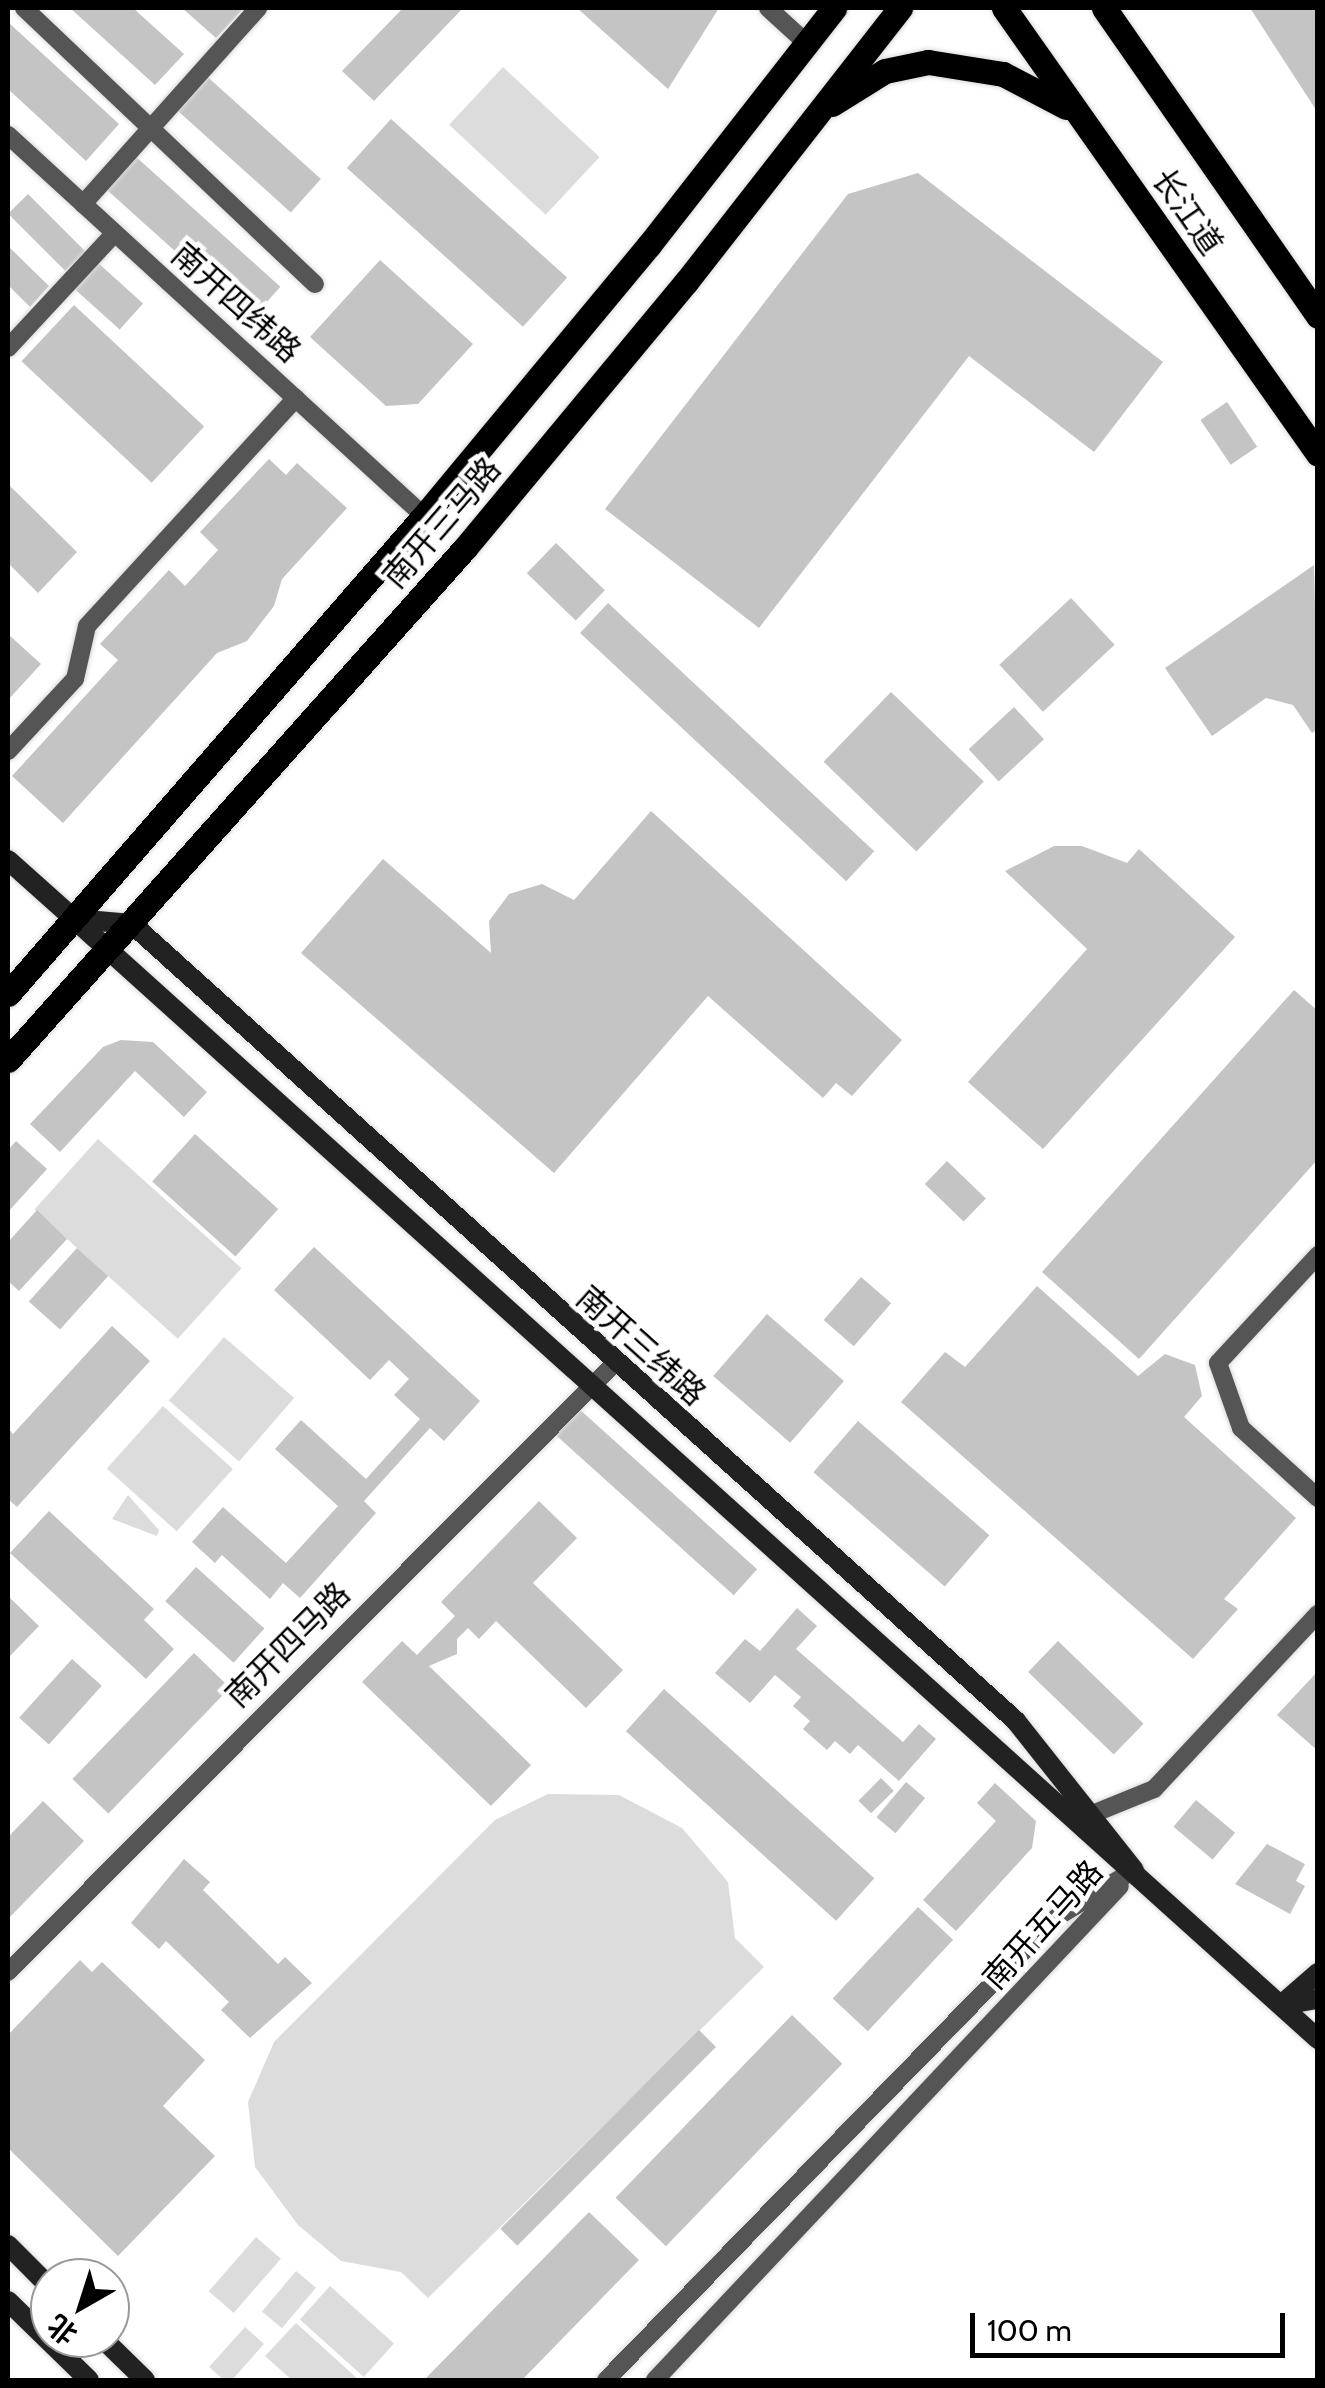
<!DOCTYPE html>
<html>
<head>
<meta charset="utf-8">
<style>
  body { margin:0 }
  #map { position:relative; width:1325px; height:2388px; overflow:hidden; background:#fff; font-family:Cabin,"Noto Sans SC",sans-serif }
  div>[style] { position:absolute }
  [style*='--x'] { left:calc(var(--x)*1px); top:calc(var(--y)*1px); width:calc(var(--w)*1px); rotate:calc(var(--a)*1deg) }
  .green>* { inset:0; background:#dcdcdc; transform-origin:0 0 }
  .building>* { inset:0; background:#c4c4c4; transform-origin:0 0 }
  .roads { filter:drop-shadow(0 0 2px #dbdbdb) drop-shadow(0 0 2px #dbdbdb) }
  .street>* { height:18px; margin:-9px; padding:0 9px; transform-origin:9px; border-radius:9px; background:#555 }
  .secondary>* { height:20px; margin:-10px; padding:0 10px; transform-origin:10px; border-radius:10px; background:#222 }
  .primary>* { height:25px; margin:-12.5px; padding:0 12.5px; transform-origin:12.5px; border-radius:12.5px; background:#000 }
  span { translate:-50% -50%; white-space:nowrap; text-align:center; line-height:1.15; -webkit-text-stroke:9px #fff; paint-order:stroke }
  .street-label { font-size:32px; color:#000 }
  .frame { position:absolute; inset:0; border:10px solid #000; pointer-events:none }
  .north { position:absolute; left:30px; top:2258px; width:100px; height:100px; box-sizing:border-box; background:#fff; border:2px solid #999; border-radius:50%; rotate:219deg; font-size:28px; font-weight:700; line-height:40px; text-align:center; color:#000 }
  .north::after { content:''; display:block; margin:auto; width:35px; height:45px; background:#000; clip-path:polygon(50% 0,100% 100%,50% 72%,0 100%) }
  .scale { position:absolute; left:970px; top:2313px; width:315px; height:45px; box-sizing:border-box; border:5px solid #000; border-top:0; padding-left:12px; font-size:30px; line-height:35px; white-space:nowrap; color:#000; -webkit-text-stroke:8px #fff; paint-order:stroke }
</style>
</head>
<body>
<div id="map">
  <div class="green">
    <div style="left:503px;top:67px;width:132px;height:79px;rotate:43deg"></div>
    <div style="left:98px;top:1139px;width:193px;height:95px;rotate:42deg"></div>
    <div style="left:224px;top:1337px;width:93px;height:84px;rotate:41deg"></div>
    <div style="left:163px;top:1406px;width:94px;height:84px;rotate:42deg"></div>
    <div style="clip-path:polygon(128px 1495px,159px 1530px,157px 1536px,112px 1519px)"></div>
    <div style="clip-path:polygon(548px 1794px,619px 1795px,682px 1828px,728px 1882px,735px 1938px,764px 1967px,428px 2298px,401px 2272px,341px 2261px,298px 2225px,255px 2167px,248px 2102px,274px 2042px,495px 1820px)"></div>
    <div style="left:256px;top:2237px;width:33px;height:72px;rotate:41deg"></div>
    <div style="left:296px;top:2271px;width:26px;height:53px;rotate:40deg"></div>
    <div style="left:330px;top:2286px;width:86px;height:45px;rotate:42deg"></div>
    <div style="clip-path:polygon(296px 2323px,359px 2380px,292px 2380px,265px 2356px)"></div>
    <div style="clip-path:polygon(245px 2327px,264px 2344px,232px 2380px,224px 2380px,209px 2367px)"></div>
  </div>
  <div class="building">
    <div style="clip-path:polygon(70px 8px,133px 8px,184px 54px,155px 85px)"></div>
    <div style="clip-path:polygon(182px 8px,244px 8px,216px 38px)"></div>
    <div style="clip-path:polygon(403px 8px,463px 8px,374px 101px,342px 71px)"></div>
    <div style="clip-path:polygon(577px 8px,719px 8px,668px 89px)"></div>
    <div style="clip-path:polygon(1250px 8px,1318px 8px,1318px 113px)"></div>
    <div style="clip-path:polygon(8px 22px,119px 124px,86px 161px,8px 89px)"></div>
    <div style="left:202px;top:72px;width:160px;height:45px;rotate:42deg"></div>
    <div style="left:391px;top:119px;width:237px;height:66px;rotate:42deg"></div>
    <div style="left:134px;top:155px;width:197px;height:44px;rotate:42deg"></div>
    <div style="clip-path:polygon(918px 173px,1163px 362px,1094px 452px,969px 356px,759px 628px,605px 509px,848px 194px)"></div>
    <div style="left:28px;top:194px;width:81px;height:28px;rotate:45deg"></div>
    <div style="clip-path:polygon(8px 246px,49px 286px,30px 307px,8px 285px)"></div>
    <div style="clip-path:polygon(380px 260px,473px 344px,418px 404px,386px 406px,310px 337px)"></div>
    <div style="left:97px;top:262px;width:62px;height:35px;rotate:42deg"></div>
    <div style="left:74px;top:305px;width:178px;height:77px;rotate:43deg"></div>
    <div style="left:1227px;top:402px;width:54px;height:32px;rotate:56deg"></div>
    <div style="clip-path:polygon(269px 459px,286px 475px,297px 463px,347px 508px,282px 579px,274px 606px,247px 641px,217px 653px,63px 823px,12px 776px,118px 660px,100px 644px,169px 570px,185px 586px,218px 550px,200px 532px)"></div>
    <div style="clip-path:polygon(8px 484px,77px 552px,38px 593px,8px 563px)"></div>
    <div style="left:556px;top:543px;width:68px;height:42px;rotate:44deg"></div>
    <div style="clip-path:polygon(1314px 565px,1318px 729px,1312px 733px,1293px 705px,1266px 698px,1212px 736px,1165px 668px)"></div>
    <div style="left:1071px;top:598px;width:64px;height:98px;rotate:47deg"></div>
    <div style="left:608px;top:603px;width:364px;height:41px;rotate:43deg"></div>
    <div style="clip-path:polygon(8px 634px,41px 664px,8px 700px)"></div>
    <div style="left:891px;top:692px;width:129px;height:97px;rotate:44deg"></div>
    <div style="left:1014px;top:707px;width:44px;height:62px;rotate:47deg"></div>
    <div style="clip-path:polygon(651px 811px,902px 1040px,852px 1096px,836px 1083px,823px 1098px,708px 996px,554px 1173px,301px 953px,383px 859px,491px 953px,489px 921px,509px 894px,542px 884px,574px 900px)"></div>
    <div style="clip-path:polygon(1054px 846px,1082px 846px,1127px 863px,1139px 849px,1235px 937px,1043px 1149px,968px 1082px,1087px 949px,1005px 871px)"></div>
    <div style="clip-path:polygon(1294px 990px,1318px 1011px,1318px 1159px,1139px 1359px,1042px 1272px)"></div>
    <div style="clip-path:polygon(121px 1040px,153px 1042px,207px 1092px,184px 1117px,135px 1071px,60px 1152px,30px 1124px,103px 1047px)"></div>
    <div style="left:195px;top:1134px;width:112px;height:64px;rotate:42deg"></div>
    <div style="clip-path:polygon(16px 1141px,47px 1169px,8px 1212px,8px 1150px)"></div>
    <div style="left:947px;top:1161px;width:54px;height:32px;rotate:44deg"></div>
    <div style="clip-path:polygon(37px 1210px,67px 1239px,19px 1291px,8px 1281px,8px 1242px)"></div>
    <div style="clip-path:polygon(314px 1247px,480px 1401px,444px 1441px,430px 1428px,364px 1501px,376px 1513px,300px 1598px,283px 1583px,270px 1599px,222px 1555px,215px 1563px,192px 1542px,223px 1507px,286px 1563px,338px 1506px,275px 1449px,301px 1420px,366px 1479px,420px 1419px,394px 1395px,409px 1379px,389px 1360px,370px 1380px,274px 1290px)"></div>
    <div style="left:77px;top:1248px;width:42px;height:72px;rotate:42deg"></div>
    <div style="left:861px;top:1277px;width:40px;height:57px;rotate:41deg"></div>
    <div style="clip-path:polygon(1037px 1286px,1138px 1376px,1165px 1354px,1195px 1365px,1202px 1396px,1184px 1417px,1296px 1518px,1224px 1599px,1238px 1609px,1193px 1659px,901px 1402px,945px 1352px,965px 1367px)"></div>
    <div style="left:767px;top:1314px;width:102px;height:82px;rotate:41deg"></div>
    <div style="clip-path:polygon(112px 1326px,150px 1361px,17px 1507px,8px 1499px,8px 1428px,13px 1434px)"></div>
    <div style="left:578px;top:1408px;width:241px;height:35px;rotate:42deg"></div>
    <div style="left:858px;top:1421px;width:174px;height:68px;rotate:41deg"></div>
    <div style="clip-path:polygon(539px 1501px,577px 1538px,533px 1583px,623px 1670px,586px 1708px,496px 1621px,479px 1639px,468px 1628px,457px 1639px,457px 1654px,429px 1666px,531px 1765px,491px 1806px,362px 1682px,402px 1641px,417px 1655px,455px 1616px,441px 1602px)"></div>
    <div style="clip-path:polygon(49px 1511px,154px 1609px,144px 1620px,174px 1649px,146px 1679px,10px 1553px)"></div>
    <div style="left:196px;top:1567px;width:92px;height:46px;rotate:42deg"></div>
    <div style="clip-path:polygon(9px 1597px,39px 1626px,8px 1658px,8px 1599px)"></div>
    <div style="clip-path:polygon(797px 1608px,817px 1626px,796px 1649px,903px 1742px,919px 1724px,936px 1739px,899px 1781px,858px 1745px,850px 1754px,835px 1741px,827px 1750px,803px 1729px,810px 1721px,793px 1706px,801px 1697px,775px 1675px,750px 1703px,715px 1673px,745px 1639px,760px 1651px)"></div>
    <div style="left:1058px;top:1641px;width:119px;height:43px;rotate:44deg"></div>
    <div style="left:194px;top:1653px;width:50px;height:175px;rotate:44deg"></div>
    <div style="left:72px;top:1659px;width:40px;height:79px;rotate:42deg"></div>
    <div style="clip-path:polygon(1318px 1671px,1318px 1751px,1277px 1715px)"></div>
    <div style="left:664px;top:1689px;width:283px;height:57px;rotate:42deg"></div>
    <div style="left:881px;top:1778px;width:18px;height:32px;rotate:45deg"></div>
    <div style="left:906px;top:1782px;width:25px;height:46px;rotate:40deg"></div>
    <div style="clip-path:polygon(995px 1783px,1036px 1821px,1032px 1848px,956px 1931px,923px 1900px,996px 1821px,977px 1803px)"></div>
    <div style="left:1196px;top:1800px;width:51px;height:35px;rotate:40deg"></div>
    <div style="clip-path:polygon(43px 1801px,84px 1841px,8px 1919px,8px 1837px)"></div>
    <div style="clip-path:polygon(1267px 1844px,1305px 1864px,1296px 1881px,1305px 1886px,1290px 1914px,1235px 1884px)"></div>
    <div style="clip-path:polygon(184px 1859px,210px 1882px,203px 1890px,278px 1964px,285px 1957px,312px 1983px,250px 2038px,221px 2010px,229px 2002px,166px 1941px,159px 1949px,131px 1923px)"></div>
    <div style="left:918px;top:1907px;width:48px;height:125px;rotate:43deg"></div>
    <div style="clip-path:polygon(80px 1960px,92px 1972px,102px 1962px,205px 2060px,163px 2106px,215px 2156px,118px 2256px,8px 2148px,8px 2035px)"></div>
    <div style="left:792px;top:2015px;width:70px;height:254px;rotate:44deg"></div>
    <div style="left:699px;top:2030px;width:24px;height:281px;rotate:45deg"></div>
    <div style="clip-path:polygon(589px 2212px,639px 2260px,522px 2380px,424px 2380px)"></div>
  </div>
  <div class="roads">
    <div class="street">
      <div style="--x:24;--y:8;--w:401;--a:43.5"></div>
      <div style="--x:768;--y:8;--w:46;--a:42.4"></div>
      <div style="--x:8;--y:135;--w:564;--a:42.49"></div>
      <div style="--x:83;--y:204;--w:263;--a:-48.2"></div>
      <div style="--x:8;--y:348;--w:157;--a:-47.1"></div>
      <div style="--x:8;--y:751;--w:98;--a:-47.1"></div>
      <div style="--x:75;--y:679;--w:54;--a:-77.2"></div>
      <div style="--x:87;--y:626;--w:309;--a:-47.5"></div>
      <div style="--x:1318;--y:1255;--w:147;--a:132.8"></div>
      <div style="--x:1218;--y:1363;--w:69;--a:70.5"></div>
      <div style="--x:1241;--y:1428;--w:104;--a:42.3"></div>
      <div style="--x:1090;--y:1815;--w:69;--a:-22.1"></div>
      <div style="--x:1154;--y:1789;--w:240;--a:-46.9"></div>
      <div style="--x:8;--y:1972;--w:860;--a:-45.09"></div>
      <div style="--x:606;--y:2380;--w:646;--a:-45.75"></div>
      <div style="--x:1057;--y:1917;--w:90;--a:-31.4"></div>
      <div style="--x:655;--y:2380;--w:678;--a:-46.73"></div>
    </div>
    <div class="secondary">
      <div style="--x:8;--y:860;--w:89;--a:41.8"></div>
      <div style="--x:1134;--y:1870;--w:190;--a:-128.4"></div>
      <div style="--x:1016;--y:1721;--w:1190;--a:-137.96"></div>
      <div style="--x:132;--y:924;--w:58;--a:-175.1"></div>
      <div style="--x:74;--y:919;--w:1674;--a:42"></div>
      <div style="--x:1281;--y:2005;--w:49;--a:-40.9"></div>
      <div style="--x:1283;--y:2005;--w:36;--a:-10"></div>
      <div style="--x:8;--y:2245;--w:59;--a:45"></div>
      <div style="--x:8;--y:2301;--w:113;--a:44.3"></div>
      <div style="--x:102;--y:2338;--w:60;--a:44.3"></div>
    </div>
    <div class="primary">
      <div style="--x:1004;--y:8;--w:545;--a:54.85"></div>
      <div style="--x:1104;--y:8;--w:375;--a:55.2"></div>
      <div style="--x:832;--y:104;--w:62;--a:-31.9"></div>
      <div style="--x:885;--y:71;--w:44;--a:-11.8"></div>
      <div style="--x:928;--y:62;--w:76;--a:9.1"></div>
      <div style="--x:1003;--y:74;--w:71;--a:27.6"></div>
      <div style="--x:8;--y:994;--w:634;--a:-48.97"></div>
      <div style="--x:424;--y:516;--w:352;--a:-50.3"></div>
      <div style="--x:649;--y:245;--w:301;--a:-52"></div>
      <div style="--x:8;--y:1060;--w:686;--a:-48.25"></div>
      <div style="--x:465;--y:548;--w:346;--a:-50.3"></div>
      <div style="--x:686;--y:282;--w:348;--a:-52"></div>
    </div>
  </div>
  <div class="street-label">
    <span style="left:1187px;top:212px;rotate:55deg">长江道</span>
    <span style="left:236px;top:303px;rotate:42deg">南开四纬路</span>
    <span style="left:442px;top:523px;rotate:-49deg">南开三马路</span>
    <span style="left:641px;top:1346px;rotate:42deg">南开三纬路</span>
    <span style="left:288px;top:1645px;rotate:-45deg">南开四马路</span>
    <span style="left:1043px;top:1925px;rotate:-48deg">南开五马路</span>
  </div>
  <div class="frame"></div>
  <div class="north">北</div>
  <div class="scale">100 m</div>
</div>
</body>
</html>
